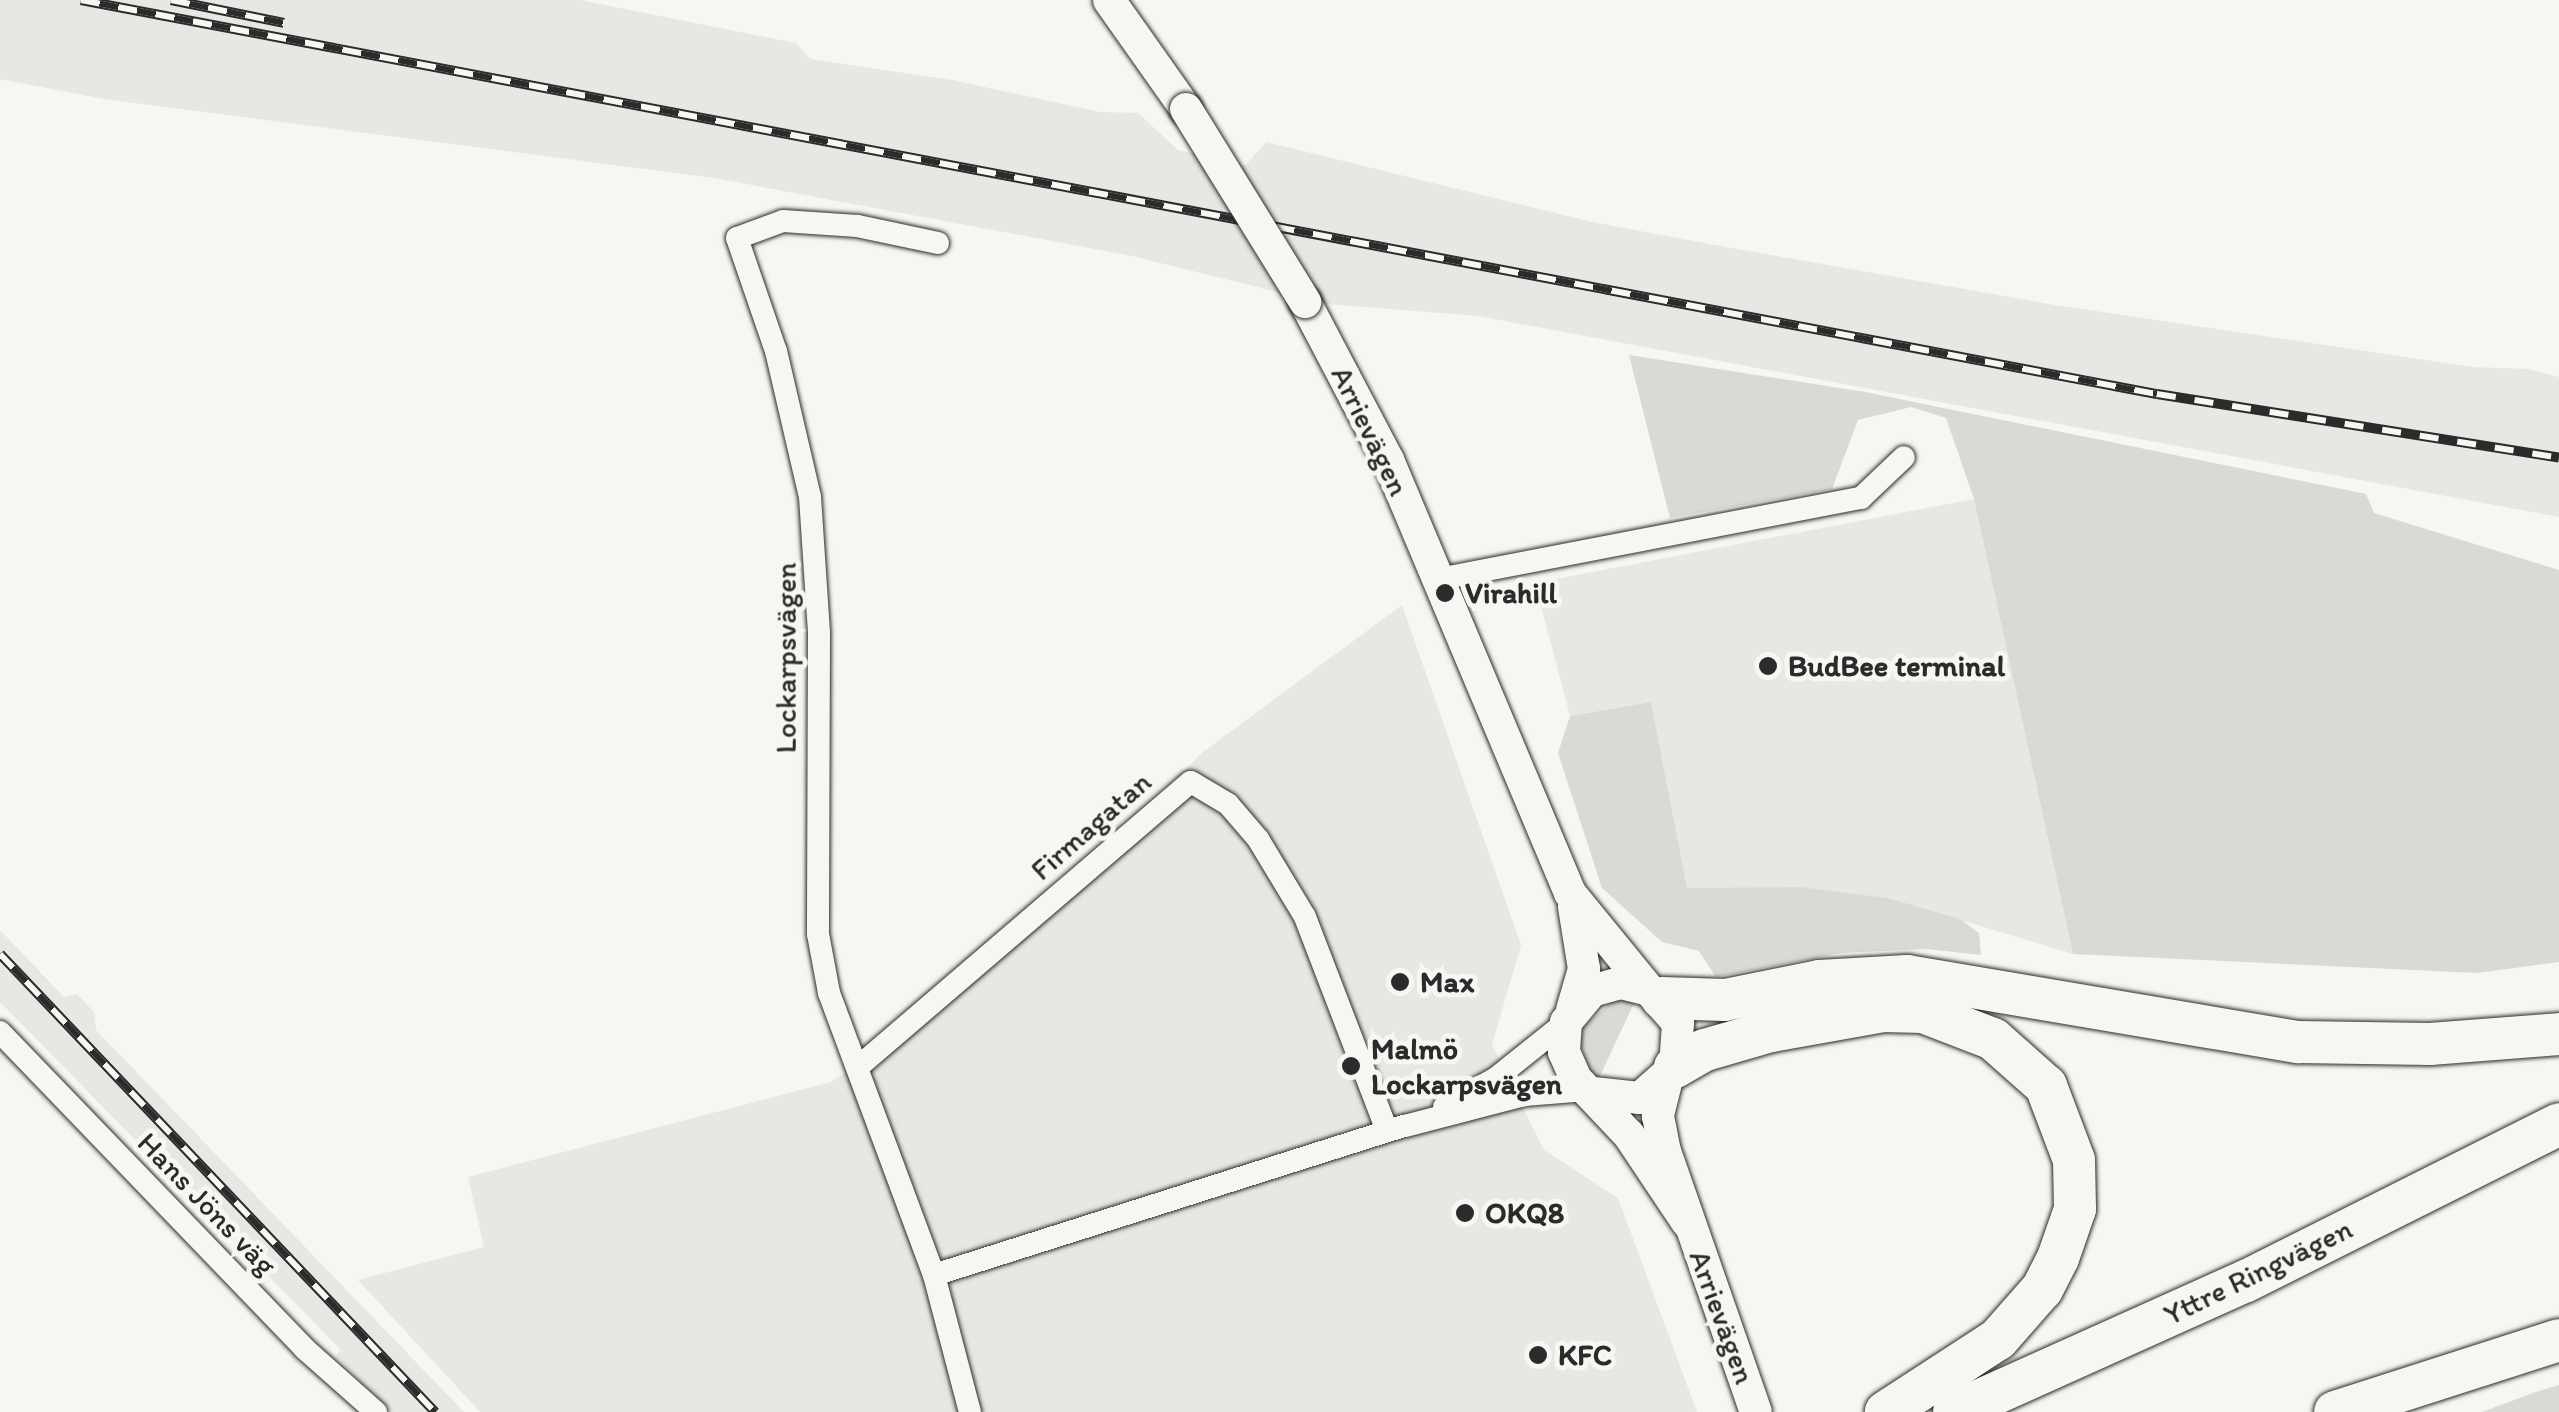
<!DOCTYPE html>
<html>
<head>
<meta charset="utf-8">
<style>
  body { margin:0 }
  #map { position:relative; width:2559px; height:1412px; overflow:hidden; background:#f6f6f2; font-family:Itim,sans-serif }
  div>[style] { position:absolute }
  [style*='--x'] { left:calc(var(--x)*1px); top:calc(var(--y)*1px); width:calc(var(--w)*1px); rotate:calc(var(--a)*1deg) }
  .built>* { inset:0; background:#e7e7e3 }
  .green>* { inset:0; background:#d9d9d5 }
  .roads { filter:drop-shadow(0 0 2px #2b2b2b) drop-shadow(0 0 2px #2b2b2b) }
  .street>* { height:22px; margin:-11px; padding:0 11px; transform-origin:11px; border-radius:11px; background:#f6f6f2 }
  .secondary>* { height:32px; margin:-16px; padding:0 16px; transform-origin:16px; border-radius:16px; background:#f6f6f2 }
  .highway>* { height:42px; margin:-21px; padding:0 21px; transform-origin:21px; border-radius:21px; background:#f6f6f2 }
  .rail>* { height:10px; margin-top:-5px; transform-origin:0; background:repeating-linear-gradient(90deg,#f6f6f2 0 19px,#2b2b2b 0 38px); box-sizing:border-box; border-block:2px solid #2b2b2b }
  .bridges { filter:drop-shadow(0 0 2px #2b2b2b) drop-shadow(0 0 2px #2b2b2b) }
  .secondary-bridge>* { height:32px; margin:-16px; padding:0 16px; transform-origin:16px; border-radius:16px; background:#f6f6f2 }
  .dots>* { width:28px; height:28px; translate:-50% -50%; box-sizing:border-box; border:5px solid #f6f6f2; border-radius:50% }
  span { translate:-50% -50%; white-space:nowrap; text-align:center; line-height:1.15; -webkit-text-stroke:10px #f6f6f2; paint-order:stroke }
  .street-label { font-size:30px; color:#2b2b2b }
  .poi-label { font-size:30px; color:#2b2b2b; font-weight:700 }
  .left { translate:0 -50%; text-align:left }
</style>
</head>
<body>
<div id="map">
  <div class="built">
    <div style="clip-path:polygon(0 0,580px 0,796px 43px,810px 59px,952px 80px,1100px 112px,1138px 113px,1178px 150px,1245px 166px,1266px 142px,1592px 222px,1726px 247px,2055px 305px,2473px 367px,2527px 369px,2559px 377px,2559px 517px,1478px 316px,1327px 304px,1132px 256px,714px 178px,104px 99px,0 79px)"></div>
    <div style="clip-path:polygon(1974px 499px,2073px 954px,1888px 898px,1801px 887px,1687px 889px,1651px 702px,1570px 716px,1535px 583px)"></div>
    <div style="clip-path:polygon(1402px 605px,1521px 945px,1492px 1045px,1544px 1150px,1618px 1198px,1697px 1412px,480px 1412px,358px 1280px,484px 1247px,468px 1177px,831px 1082px,889px 1044px,1020px 934px,1203px 752px)"></div>
    <div style="clip-path:polygon(0 930px,64px 997px,77px 994px,94px 1012px,96px 1030px,464px 1412px,390px 1412px,336px 1356px,341px 1350px,0 1002px)"></div>
  </div>
  <div class="green">
    <div style="clip-path:polygon(1629px 355px,1865px 392px,2366px 494px,2374px 513px,2559px 570px,2559px 962px,2477px 973px,2073px 954px,1974px 499px,1946px 418px,1911px 407px,1858px 420px,1832px 489px,1670px 518px)"></div>
    <div style="clip-path:polygon(1651px 702px,1687px 888px,1801px 887px,1888px 898px,1960px 919px,1979px 933px,1981px 955px,1926px 949px,1841px 953px,1716px 977px,1699px 951px,1662px 942px,1602px 888px,1558px 753px,1570px 716px)"></div>
    <div style="clip-path:polygon(1614px 1000px,1635px 1001px,1599px 1078px,1588px 1068px,1580px 1041px,1583px 1027px)"></div>
    <div style="clip-path:polygon(2559px 1385px,2559px 1412px,2482px 1412px,2536px 1392px)"></div>
  </div>
  <div class="roads">
    <div class="street">
      <div style="--x:938;--y:243;--w:83;--a:-168.1"></div>
      <div style="--x:857;--y:226;--w:74;--a:-176.1"></div>
      <div style="--x:783;--y:221;--w:49;--a:159.7"></div>
      <div style="--x:737;--y:238;--w:120;--a:71"></div>
      <div style="--x:776;--y:351;--w:150;--a:76.9"></div>
      <div style="--x:810;--y:497;--w:137;--a:86.2"></div>
      <div style="--x:819;--y:634;--w:300;--a:90.2"></div>
      <div style="--x:818;--y:934;--w:60;--a:79.4"></div>
      <div style="--x:829;--y:993;--w:301;--a:69.6"></div>
      <div style="--x:934;--y:1275;--w:142;--a:75.3"></div>
      <div style="--x:1439;--y:579;--w:430;--a:-10.9"></div>
      <div style="--x:1861;--y:498;--w:59;--a:-43.6"></div>
      <div style="--x:0;--y:1032;--w:440;--a:46.1"></div>
      <div style="--x:305;--y:1349;--w:95;--a:41.6"></div>
      <div style="--x:858;--y:1067;--w:438;--a:-40.6"></div>
      <div style="--x:1191;--y:782;--w:43;--a:30.7"></div>
      <div style="--x:1228;--y:804;--w:46;--a:49.4"></div>
      <div style="--x:1258;--y:839;--w:91;--a:58.9"></div>
      <div style="--x:1305;--y:917;--w:229;--a:69"></div>
      <div style="--x:1444;--y:1107;--w:60;--a:-29.1"></div>
      <div style="--x:1496;--y:1078;--w:90;--a:-38.7"></div>
      <div style="--x:934;--y:1275;--w:494;--a:-17.6"></div>
      <div style="--x:1405;--y:1126;--w:123;--a:-14.6"></div>
      <div style="--x:1524;--y:1095;--w:63;--a:-4.5"></div>
    </div>
    <div class="secondary">
      <div style="--x:1109;--y:0;--w:133;--a:54.8"></div>
      <div style="--x:1305;--y:302;--w:178;--a:62.3"></div>
      <div style="--x:1388;--y:460;--w:470;--a:67.2"></div>
      <div style="--x:1570;--y:893;--w:125;--a:50.8"></div>
      <div style="--x:1572;--y:1010;--w:43;--a:-73.7"></div>
      <div style="--x:1584;--y:969;--w:63;--a:-99.2"></div>
      <div style="--x:1667;--y:1079;--w:38;--a:104"></div>
      <div style="--x:1658;--y:1116;--w:36;--a:79"></div>
      <div style="--x:1665;--y:1151;--w:276;--a:70.8"></div>
      <div style="--x:1593;--y:1093;--w:47;--a:6.1"></div>
      <div style="--x:1640;--y:1098;--w:47;--a:-41.5"></div>
      <div style="--x:1675;--y:1067;--w:44;--a:-86.1"></div>
      <div style="--x:1678;--y:1023;--w:44;--a:-131.3"></div>
      <div style="--x:1649;--y:990;--w:30;--a:-166"></div>
      <div style="--x:1620;--y:983;--w:29;--a:164"></div>
      <div style="--x:1592;--y:991;--w:40;--a:130"></div>
      <div style="--x:1566;--y:1022;--w:30;--a:94"></div>
      <div style="--x:1564;--y:1052;--w:30;--a:66"></div>
      <div style="--x:1576;--y:1079;--w:77;--a:46.6"></div>
      <div style="--x:1629;--y:1135;--w:105;--a:56.3"></div>
    </div>
    <div class="highway">
      <div style="--x:1662;--y:998;--w:63;--a:1.8"></div>
      <div style="--x:1725;--y:1000;--w:96;--a:-11.4"></div>
      <div style="--x:1819;--y:981;--w:88;--a:-3.3"></div>
      <div style="--x:1907;--y:976;--w:397;--a:9.6"></div>
      <div style="--x:2298;--y:1042;--w:132;--a:0.9"></div>
      <div style="--x:2430;--y:1044;--w:129;--a:-4.4"></div>
      <div style="--x:1675;--y:1067;--w:34;--a:-30"></div>
      <div style="--x:1705;--y:1050;--w:69;--a:-16.1"></div>
      <div style="--x:1771;--y:1031;--w:114;--a:-10.1"></div>
      <div style="--x:1883;--y:1011;--w:40;--a:1.4"></div>
      <div style="--x:1923;--y:1012;--w:75;--a:21.1"></div>
      <div style="--x:1993;--y:1039;--w:71;--a:41.6"></div>
      <div style="--x:2046;--y:1086;--w:79;--a:69.3"></div>
      <div style="--x:2074;--y:1160;--w:49;--a:88.8"></div>
      <div style="--x:2075;--y:1209;--w:52;--a:109.1"></div>
      <div style="--x:2058;--y:1258;--w:35;--a:117"></div>
      <div style="--x:2042;--y:1289;--w:67;--a:131.3"></div>
      <div style="--x:1998;--y:1339;--w:134;--a:146.9"></div>
      <div style="--x:1954;--y:1412;--w:320;--a:-24.2"></div>
      <div style="--x:2246;--y:1281;--w:350;--a:-26.6"></div>
      <div style="--x:2335;--y:1412;--w:235;--a:-17.8"></div>
    </div>
  </div>
  <div class="rail">
    <div style="--x:81;--y:0;--w:2113;--a:10.75"></div>
    <div style="--x:2157;--y:394;--w:407;--a:9"></div>
    <div style="--x:171;--y:0;--w:115;--a:11.5"></div>
    <div style="--x:0;--y:954;--w:632;--a:46.48"></div>
  </div>
  <div class="bridges">
    <div class="secondary-bridge">
      <div style="--x:1186;--y:109;--w:227;--a:58.3"></div>
    </div>
  </div>
  <div class="dots">
    <div style="left:1445px;top:593px;background:#2b2b2b"></div>
    <div style="left:1768px;top:666px;background:#2b2b2b"></div>
    <div style="left:1400px;top:982px;background:#2b2b2b"></div>
    <div style="left:1351px;top:1066px;background:#2b2b2b"></div>
    <div style="left:1465px;top:1213px;background:#2b2b2b"></div>
    <div style="left:1538px;top:1355px;background:#2b2b2b"></div>
  </div>
  <div class="street-label">
    <span style="left:1370px;top:431px;rotate:64deg">Arrievägen</span>
    <span style="left:786px;top:658px;rotate:-90deg">Lockarpsvägen</span>
    <span style="left:1091px;top:826px;rotate:-41deg">Firmagatan</span>
    <span style="left:207px;top:1204px;rotate:46deg">Hans Jöns väg</span>
    <span style="left:2258px;top:1272px;rotate:-26deg">Yttre Ringvägen</span>
    <span style="left:1722px;top:1317px;rotate:70deg">Arrievägen</span>
  </div>
  <div class="poi-label">
    <span class="left" style="left:1465px;top:593px">Virahill</span>
    <span class="left" style="left:1788px;top:666px">BudBee terminal</span>
    <span class="left" style="left:1420px;top:982px">Max</span>
    <span class="left" style="left:1371px;top:1066px">Malmö<br>Lockarpsvägen</span>
    <span class="left" style="left:1485px;top:1213px">OKQ8</span>
    <span class="left" style="left:1558px;top:1355px">KFC</span>
  </div>
</div>
</body>
</html>
